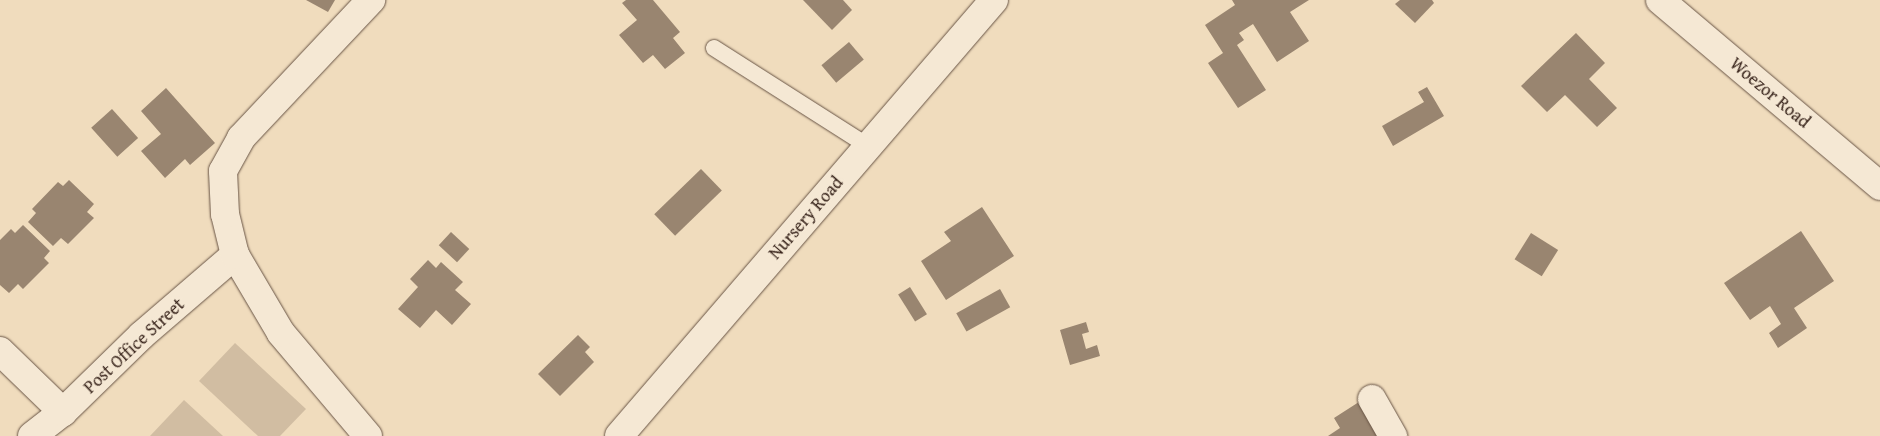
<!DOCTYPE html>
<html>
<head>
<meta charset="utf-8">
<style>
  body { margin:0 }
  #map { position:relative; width:1880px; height:436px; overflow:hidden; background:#f0dcbd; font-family:"Gentium Book Plus",serif }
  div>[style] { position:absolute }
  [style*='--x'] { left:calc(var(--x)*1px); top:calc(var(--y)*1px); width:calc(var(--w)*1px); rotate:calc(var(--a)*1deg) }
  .green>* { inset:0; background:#d1bda2 }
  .building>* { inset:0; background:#998570; transform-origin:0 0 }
  .roads { filter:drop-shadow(0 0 1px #685445) drop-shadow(0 0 1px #685445) }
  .lane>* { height:16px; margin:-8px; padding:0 8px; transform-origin:8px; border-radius:8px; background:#f5e8d4 }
  .street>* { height:28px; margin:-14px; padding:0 14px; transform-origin:14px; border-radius:14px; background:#f5e8d4 }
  span { translate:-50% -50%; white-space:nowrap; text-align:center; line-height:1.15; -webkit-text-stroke:5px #f5e8d4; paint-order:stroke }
  .street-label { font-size:18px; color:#3a261d }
</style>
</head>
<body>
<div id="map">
  <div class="green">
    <div style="clip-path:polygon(235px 343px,306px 409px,280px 436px,258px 436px,199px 381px)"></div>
    <div style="clip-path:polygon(184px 400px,223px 436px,150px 436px)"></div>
  </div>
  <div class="building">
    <div style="clip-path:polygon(306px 0,335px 0,328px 12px)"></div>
    <div style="clip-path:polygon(626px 0,653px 0,680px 32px,673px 38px,685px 53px,665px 69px,653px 55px,643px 63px,619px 35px,637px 20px,622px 3px)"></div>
    <div style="clip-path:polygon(803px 0,843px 0,852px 10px,832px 30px)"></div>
    <div style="clip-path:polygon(1232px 0,1309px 0,1290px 12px,1309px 41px,1277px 62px,1253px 24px,1239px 33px,1244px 40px,1237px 45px,1266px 90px,1238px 108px,1208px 63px,1223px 53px,1205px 25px,1235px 5px)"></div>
    <div style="clip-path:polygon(1400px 0,1432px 0,1434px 3px,1415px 23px,1395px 4px)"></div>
    <div style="clip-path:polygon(1576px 33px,1605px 63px,1589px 79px,1617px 108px,1597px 127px,1565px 95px,1547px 112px,1521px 86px)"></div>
    <div style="left:849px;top:42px;width:23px;height:36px;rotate:50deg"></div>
    <div style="clip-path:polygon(1427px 87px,1444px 116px,1393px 146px,1382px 126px,1424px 102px,1418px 92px)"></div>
    <div style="clip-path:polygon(166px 88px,215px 143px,190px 165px,185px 159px,165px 178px,141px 151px,161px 134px,141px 111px)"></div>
    <div style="left:112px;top:109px;width:39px;height:28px;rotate:48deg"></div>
    <div style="left:701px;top:169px;width:30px;height:65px;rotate:46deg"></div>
    <div style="clip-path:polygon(69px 180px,94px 204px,87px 212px,94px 218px,68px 244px,61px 238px,53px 246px,28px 222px,36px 213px,32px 209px,58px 182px,63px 186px)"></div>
    <div style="clip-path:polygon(982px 207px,1014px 256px,946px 300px,921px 261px,951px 241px,944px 232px)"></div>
    <div style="clip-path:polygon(23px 225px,50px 251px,44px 258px,49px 263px,23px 289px,18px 284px,9px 293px,0 285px,0 240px,11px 229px,15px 233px)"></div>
    <div style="clip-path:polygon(1801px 231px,1834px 281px,1794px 308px,1807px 328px,1778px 348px,1769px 333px,1781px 324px,1770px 306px,1750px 320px,1724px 283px)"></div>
    <div style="left:451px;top:232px;width:25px;height:18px;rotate:43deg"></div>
    <div style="left:1531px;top:233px;width:32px;height:31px;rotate:32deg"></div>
    <div style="clip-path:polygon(428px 260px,436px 268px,441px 262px,463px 282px,455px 290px,471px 304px,452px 325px,436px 310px,420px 328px,398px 309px,418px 287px,410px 279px)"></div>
    <div style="left:910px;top:287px;width:32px;height:14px;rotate:58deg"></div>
    <div style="left:1000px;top:289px;width:21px;height:50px;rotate:61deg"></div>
    <div style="clip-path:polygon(1086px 322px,1089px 332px,1082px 334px,1086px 349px,1097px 345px,1100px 356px,1070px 365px,1060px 330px)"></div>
    <div style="clip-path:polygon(578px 335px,590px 347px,585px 352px,594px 362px,560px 396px,538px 374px)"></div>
    <div style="clip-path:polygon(1362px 400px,1386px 436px,1328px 436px,1340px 428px,1334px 418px)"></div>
  </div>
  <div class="roads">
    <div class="lane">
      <div style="--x:714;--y:48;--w:183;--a:32.5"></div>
    </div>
    <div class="street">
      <div style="--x:1660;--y:0;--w:288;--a:40.2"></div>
      <div style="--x:0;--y:351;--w:88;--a:44.1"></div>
      <div style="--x:1372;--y:399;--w:43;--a:60.4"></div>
      <div style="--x:32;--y:436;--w:39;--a:-38"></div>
      <div style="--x:63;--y:412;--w:110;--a:-44.3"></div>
      <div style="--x:142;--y:335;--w:123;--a:-40.7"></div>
      <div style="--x:368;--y:436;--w:135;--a:-130.2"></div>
      <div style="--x:281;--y:333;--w:91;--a:-120.5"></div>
      <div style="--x:235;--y:255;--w:42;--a:-103.7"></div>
      <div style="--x:225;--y:214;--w:43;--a:-92.7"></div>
      <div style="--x:223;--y:171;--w:38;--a:-61"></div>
      <div style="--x:241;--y:138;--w:190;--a:-46.7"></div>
      <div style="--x:619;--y:436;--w:575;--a:-49.3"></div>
    </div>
  </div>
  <div class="street-label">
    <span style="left:1770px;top:93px;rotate:40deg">Woezor Road</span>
    <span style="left:806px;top:218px;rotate:-49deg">Nursery Road</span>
    <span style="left:134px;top:346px;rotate:-43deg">Post Office Street</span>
  </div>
</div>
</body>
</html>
